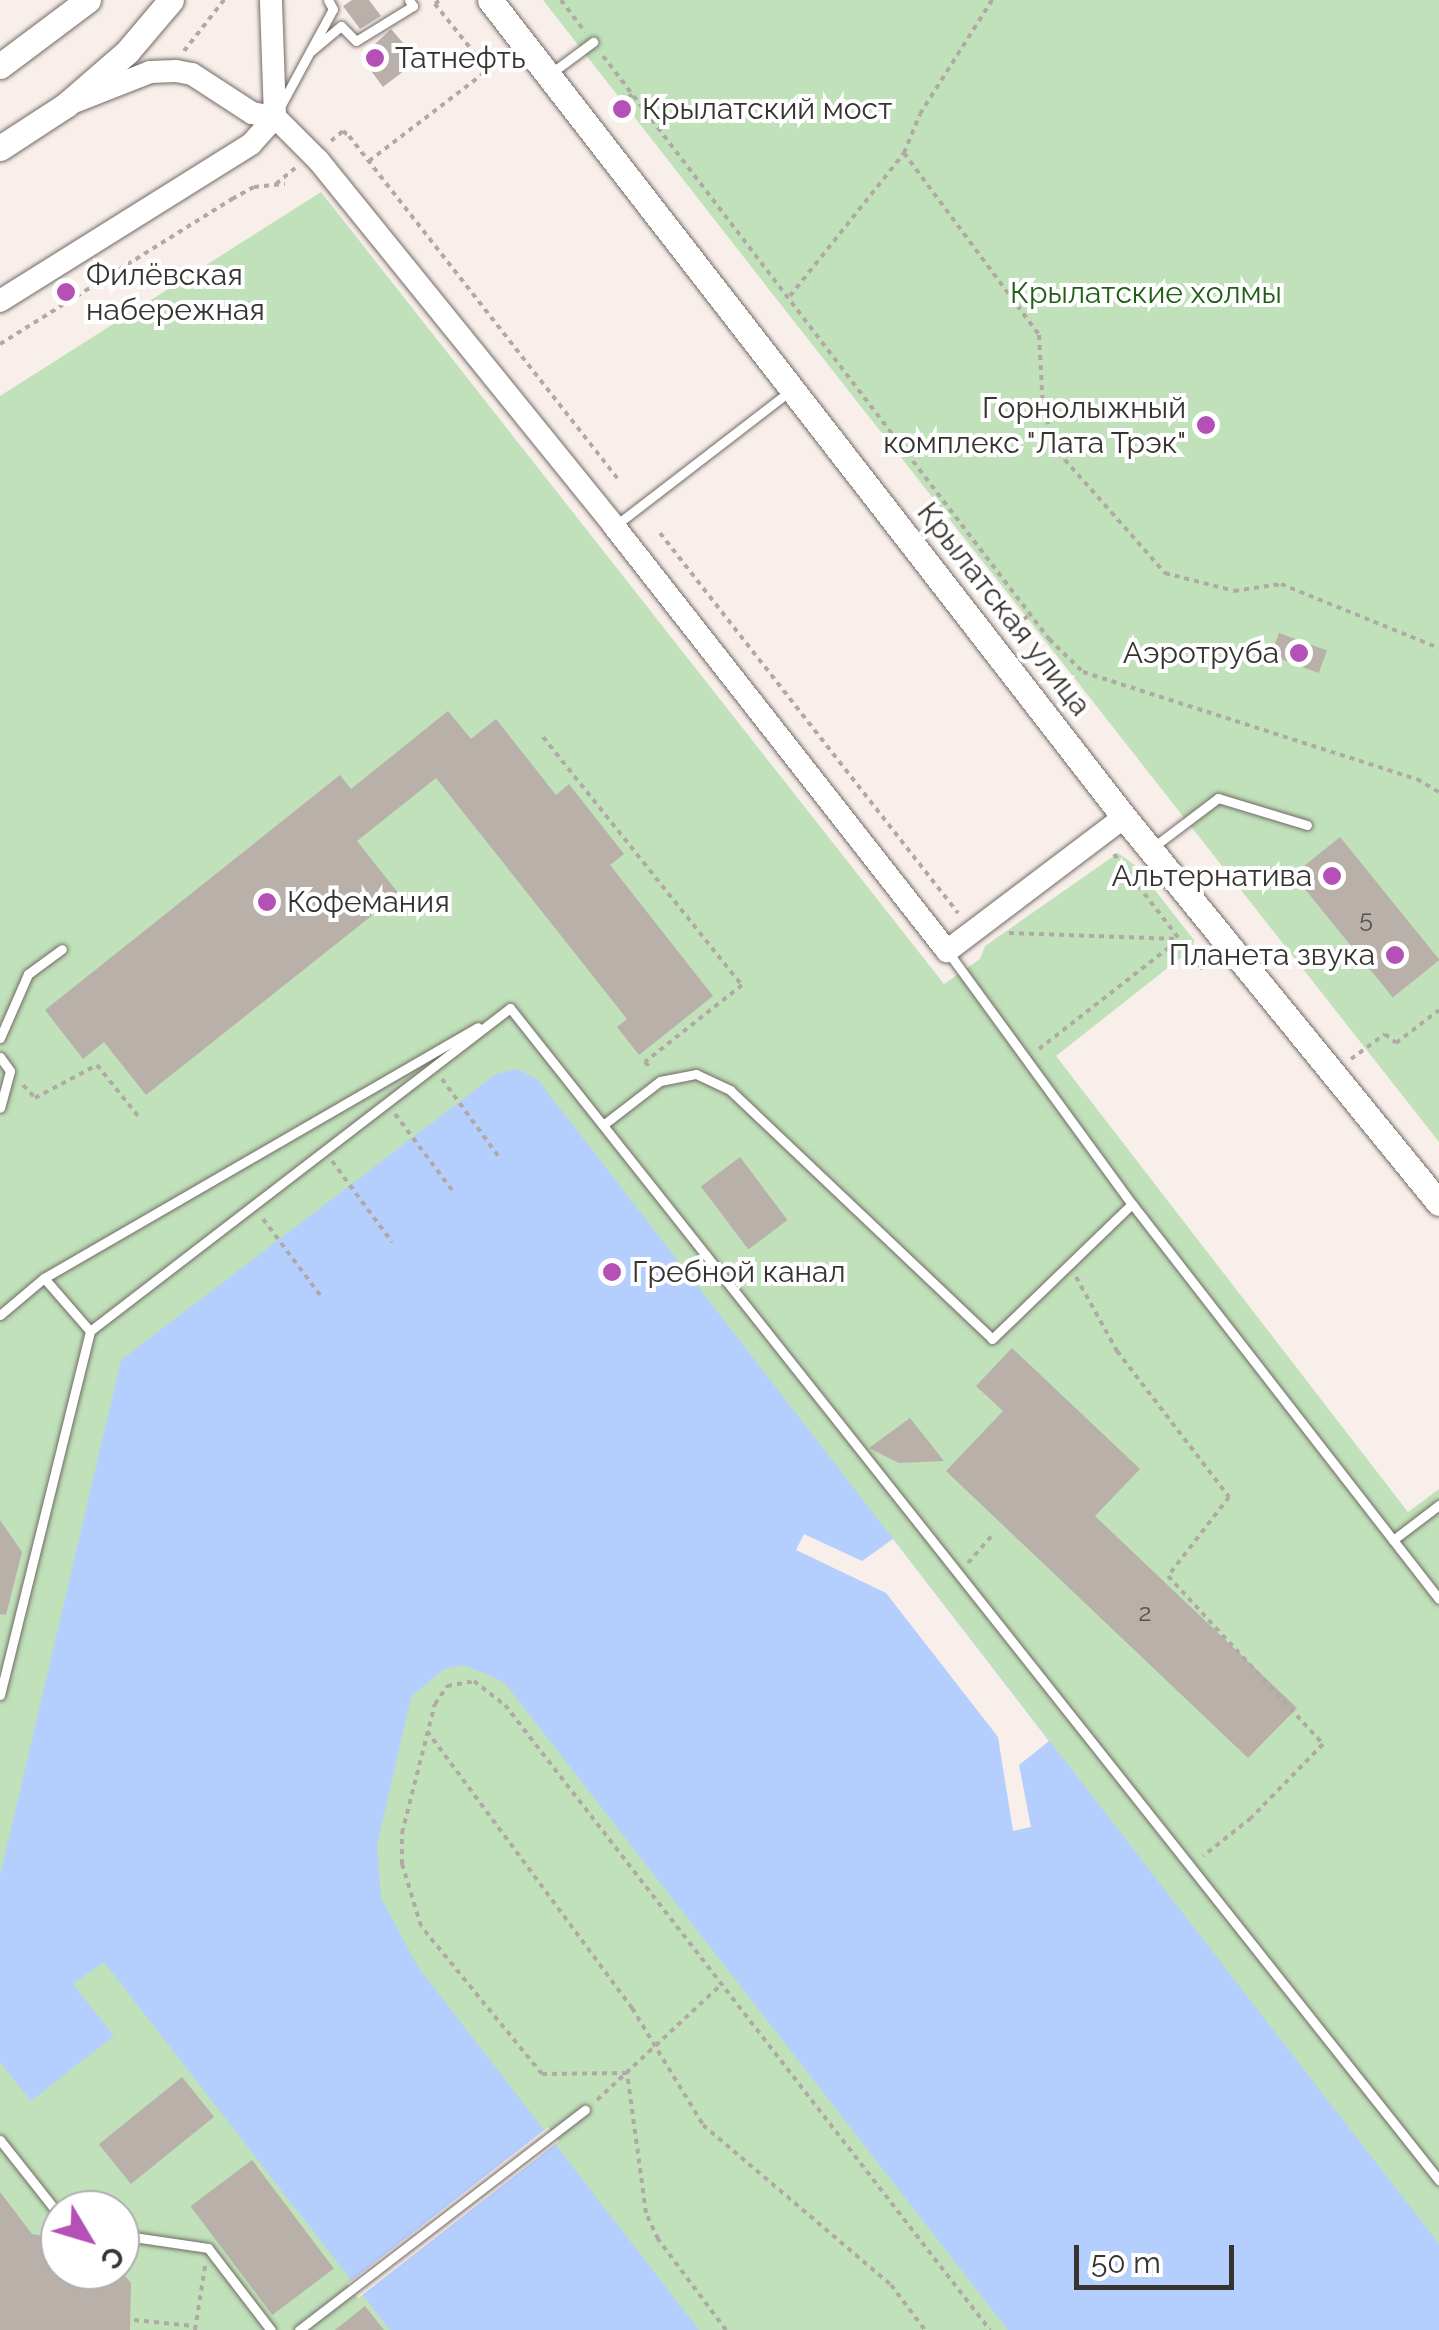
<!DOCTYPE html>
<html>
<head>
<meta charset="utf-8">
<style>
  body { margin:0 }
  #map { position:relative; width:1439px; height:2330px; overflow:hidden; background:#f9efea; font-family:Raleway,sans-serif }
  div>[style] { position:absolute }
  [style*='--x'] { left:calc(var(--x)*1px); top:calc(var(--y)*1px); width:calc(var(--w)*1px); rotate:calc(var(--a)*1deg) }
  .green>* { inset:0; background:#c0e1ba }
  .water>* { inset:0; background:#b4cefe }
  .pier>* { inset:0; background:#f9efea; transform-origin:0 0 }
  .building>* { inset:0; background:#b9b0aa; transform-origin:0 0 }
  .path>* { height:4px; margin-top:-2px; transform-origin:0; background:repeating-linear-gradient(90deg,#b1a9a5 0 5px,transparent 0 10px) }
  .roads { filter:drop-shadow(0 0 2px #726a65) drop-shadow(0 0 2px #726a65) }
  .service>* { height:9px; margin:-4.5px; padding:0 4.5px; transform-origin:4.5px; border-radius:4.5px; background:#fff }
  .tertiary>* { height:22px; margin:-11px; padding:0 11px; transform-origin:11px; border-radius:11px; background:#fff }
  .secondary>* { height:25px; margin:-12.5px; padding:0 12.5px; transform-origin:12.5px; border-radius:12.5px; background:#fff }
  .dots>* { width:28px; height:28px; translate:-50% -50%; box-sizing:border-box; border:5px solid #fff; border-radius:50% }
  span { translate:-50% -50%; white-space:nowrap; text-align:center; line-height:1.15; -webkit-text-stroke:8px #fff; paint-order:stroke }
  .number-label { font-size:25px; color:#58524f }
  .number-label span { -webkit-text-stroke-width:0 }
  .poi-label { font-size:30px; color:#373331 }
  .left { translate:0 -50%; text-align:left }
  .right { translate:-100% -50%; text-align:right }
  .park-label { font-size:30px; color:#215e16 }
  .street-label { font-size:30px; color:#373331 }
  .north { position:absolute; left:40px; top:2190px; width:100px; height:100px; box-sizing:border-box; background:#fff; border:2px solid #afadad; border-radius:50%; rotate:128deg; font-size:28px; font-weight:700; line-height:40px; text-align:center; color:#373331 }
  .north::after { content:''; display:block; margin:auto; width:35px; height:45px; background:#b550b6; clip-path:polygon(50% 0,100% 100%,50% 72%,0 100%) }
  .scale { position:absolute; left:1074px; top:2245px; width:160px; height:45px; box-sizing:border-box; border:5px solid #373331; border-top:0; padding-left:12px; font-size:30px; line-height:35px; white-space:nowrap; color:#373331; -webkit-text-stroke:8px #fff; paint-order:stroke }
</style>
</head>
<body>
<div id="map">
  <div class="green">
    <div style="clip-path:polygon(543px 0,1439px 0,1439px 1142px,789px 315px)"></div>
    <div style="clip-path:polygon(evenodd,321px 192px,944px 984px,980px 959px,985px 946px,1118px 853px,1136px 866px,1194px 940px,1193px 948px,1056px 1056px,1408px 1512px,1439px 1489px,1439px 2330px,0 2330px,0 396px,321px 192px,60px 2210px,120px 2210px,120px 2270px,60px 2270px,60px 2210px)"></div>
  </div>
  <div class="water">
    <div style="clip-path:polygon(518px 1069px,538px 1080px,1439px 2244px,1439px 2330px,1008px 2330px,504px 1682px,464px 1665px,444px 1669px,411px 1697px,377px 1845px,381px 1898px,418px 1967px,699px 2330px,390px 2330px,104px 1962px,73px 1984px,114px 2036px,31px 2101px,0 2062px,0 1876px,121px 1360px,496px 1074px)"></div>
  </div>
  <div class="pier">
    <div style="clip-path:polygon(804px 1534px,862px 1561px,893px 1539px,1049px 1741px,1019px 1765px,1031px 1827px,1013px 1831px,998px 1737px,886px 1593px,796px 1550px)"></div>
    <div style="left:548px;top:2127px;width:18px;height:255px;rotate:52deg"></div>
  </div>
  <div class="building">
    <div style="clip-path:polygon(352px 0,369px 0,381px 16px,360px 29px,343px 6px)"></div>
    <div style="clip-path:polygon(391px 29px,418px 60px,383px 87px,361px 57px)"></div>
    <div style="left:1279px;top:633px;width:51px;height:24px;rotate:20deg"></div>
    <div style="clip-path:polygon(448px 711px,471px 739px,496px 719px,556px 795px,569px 784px,624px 854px,610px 865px,713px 996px,639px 1055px,617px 1027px,627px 1019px,436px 778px,357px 841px,399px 894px,146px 1095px,104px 1042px,83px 1059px,45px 1010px,340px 775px,351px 789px)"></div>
    <div style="left:1340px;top:837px;width:158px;height:60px;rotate:51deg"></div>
    <div style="left:740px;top:1157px;width:79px;height:49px;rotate:53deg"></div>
    <div style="clip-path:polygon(1012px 1348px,1140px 1469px,1095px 1516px,1297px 1708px,1248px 1758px,946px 1471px,1003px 1411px,976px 1386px)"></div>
    <div style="clip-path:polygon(910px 1418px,944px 1461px,899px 1463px,869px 1448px)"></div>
    <div style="clip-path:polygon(0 1520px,22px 1552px,6px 1615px,0 1614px)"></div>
    <div style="left:182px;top:2077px;width:51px;height:107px;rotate:51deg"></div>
    <div style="left:252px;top:2160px;width:136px;height:77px;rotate:53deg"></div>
    <div style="clip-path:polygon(0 2192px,32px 2234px,60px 2239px,60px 2270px,120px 2270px,131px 2283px,130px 2330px,0 2330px)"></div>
    <div style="clip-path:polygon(365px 2306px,384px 2330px,335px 2330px)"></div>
  </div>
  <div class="path">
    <div style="--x:561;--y:0;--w:40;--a:53"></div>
    <div style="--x:184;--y:51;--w:65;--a:-51.9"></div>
    <div style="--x:603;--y:56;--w:734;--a:52.58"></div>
    <div style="--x:1049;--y:639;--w:47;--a:44.1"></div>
    <div style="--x:1083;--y:672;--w:351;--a:17.8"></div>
    <div style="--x:1417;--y:779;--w:26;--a:31"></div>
    <div style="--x:613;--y:109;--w:24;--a:-38"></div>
    <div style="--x:331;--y:141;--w:16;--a:-40"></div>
    <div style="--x:343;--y:131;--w:8;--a:40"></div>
    <div style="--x:349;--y:136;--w:437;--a:51.9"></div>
    <div style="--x:904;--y:153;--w:227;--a:53.4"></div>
    <div style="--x:1039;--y:335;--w:75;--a:86.9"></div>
    <div style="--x:1043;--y:410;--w:45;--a:70.3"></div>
    <div style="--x:1058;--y:452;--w:162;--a:48.5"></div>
    <div style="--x:1165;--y:573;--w:71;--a:14.6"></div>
    <div style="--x:1234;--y:591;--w:48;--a:-8.5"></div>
    <div style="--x:1281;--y:584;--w:170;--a:22.1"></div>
    <div style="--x:369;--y:161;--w:150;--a:-37.4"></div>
    <div style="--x:488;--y:70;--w:85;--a:-128.8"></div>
    <div style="--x:435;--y:4;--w:6;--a:-39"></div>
    <div style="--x:276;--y:184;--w:25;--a:-40"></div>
    <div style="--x:790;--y:296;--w:183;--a:-51.4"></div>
    <div style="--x:904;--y:153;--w:42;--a:-67.7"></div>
    <div style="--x:920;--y:114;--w:135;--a:-57.7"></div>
    <div style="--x:0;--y:344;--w:274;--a:-32"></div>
    <div style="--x:232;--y:199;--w:25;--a:-29"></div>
    <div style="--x:254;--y:187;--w:31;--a:-6"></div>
    <div style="--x:660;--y:533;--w:483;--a:51.9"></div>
    <div style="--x:1016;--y:625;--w:15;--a:-37"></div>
    <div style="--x:543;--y:737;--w:318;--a:51.3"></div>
    <div style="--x:742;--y:985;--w:124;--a:141.6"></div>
    <div style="--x:645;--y:1062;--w:9;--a:49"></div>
    <div style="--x:1114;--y:854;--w:146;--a:52.5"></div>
    <div style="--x:1009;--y:933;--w:170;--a:2"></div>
    <div style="--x:1039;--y:1049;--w:175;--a:-38"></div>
    <div style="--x:1351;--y:1059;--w:42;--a:-36.3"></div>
    <div style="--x:1385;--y:1034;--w:14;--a:39"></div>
    <div style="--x:1396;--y:1043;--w:54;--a:-37.5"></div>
    <div style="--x:442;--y:1079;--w:100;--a:53.9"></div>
    <div style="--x:23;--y:1085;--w:18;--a:47"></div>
    <div style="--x:35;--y:1098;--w:70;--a:-28"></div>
    <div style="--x:97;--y:1065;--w:67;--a:51.1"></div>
    <div style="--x:395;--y:1114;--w:100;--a:53.1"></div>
    <div style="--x:332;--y:1161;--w:101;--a:53.5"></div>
    <div style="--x:263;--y:1219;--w:95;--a:53.1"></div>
    <div style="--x:1076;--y:1277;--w:85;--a:61"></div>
    <div style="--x:1117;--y:1351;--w:184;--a:52.5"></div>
    <div style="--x:1229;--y:1497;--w:100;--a:127.7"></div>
    <div style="--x:1168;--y:1576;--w:229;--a:47.3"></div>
    <div style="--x:1323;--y:1744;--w:103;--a:134.2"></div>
    <div style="--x:1251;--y:1818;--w:61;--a:141.6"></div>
    <div style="--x:968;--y:1563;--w:40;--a:-49"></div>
    <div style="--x:427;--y:1731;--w:345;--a:53.5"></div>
    <div style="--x:632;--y:2008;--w:137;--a:58.7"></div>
    <div style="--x:703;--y:2125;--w:247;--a:40.4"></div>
    <div style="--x:891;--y:2285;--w:56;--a:52.9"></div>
    <div style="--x:597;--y:2100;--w:171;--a:-42.9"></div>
    <div style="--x:134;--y:2320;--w:60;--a:5.7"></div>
    <div style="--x:195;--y:2330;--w:65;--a:-81.1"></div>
    <div style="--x:726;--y:2330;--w:114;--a:-126.8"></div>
    <div style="--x:658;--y:2239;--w:29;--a:-115"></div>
    <div style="--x:646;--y:2213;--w:141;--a:-97.7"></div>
    <div style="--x:627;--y:2073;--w:85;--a:179.3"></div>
    <div style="--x:542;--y:2074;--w:191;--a:-129.3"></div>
    <div style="--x:421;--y:1926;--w:65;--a:-107"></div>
    <div style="--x:402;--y:1864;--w:31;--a:-90"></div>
    <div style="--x:402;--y:1833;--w:133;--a:-75.7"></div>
    <div style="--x:435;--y:1704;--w:22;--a:-56"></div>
    <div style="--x:447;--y:1686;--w:27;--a:-10"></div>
    <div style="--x:474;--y:1681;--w:39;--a:38"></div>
    <div style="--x:505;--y:1705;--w:791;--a:52.19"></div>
  </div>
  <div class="roads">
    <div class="service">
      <div style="--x:311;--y:51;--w:39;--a:-40"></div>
      <div style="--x:341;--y:26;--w:21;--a:45"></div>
      <div style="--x:356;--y:41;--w:67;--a:-31.6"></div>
      <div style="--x:413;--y:6;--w:7;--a:-124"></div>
      <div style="--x:550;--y:74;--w:54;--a:-36.7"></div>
      <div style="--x:281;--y:105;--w:109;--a:-61.6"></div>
      <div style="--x:333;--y:9;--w:10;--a:-119"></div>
      <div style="--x:616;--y:525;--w:220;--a:-37.6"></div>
      <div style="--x:1152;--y:848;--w:83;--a:-37.1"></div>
      <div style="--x:1218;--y:798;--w:93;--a:16.9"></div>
      <div style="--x:948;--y:952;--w:312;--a:53.9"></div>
      <div style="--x:1132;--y:1204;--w:500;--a:52.15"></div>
      <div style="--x:510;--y:1008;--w:1496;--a:51.6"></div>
      <div style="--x:0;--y:1038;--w:70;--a:-66.4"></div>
      <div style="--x:28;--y:974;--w:42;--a:-36.3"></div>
      <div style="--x:0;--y:1057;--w:17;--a:54"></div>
      <div style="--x:10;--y:1071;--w:38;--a:105"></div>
      <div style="--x:603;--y:1125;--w:72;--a:-37.7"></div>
      <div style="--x:660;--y:1081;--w:37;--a:-11"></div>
      <div style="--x:696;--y:1074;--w:38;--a:25"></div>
      <div style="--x:730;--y:1090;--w:361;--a:43.5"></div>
      <div style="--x:992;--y:1339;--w:194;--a:-44"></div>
      <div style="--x:44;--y:1278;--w:70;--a:49"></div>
      <div style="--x:90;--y:1331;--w:530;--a:-37.56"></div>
      <div style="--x:0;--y:1315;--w:57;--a:-40.1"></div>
      <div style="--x:44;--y:1278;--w:501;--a:-30.04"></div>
      <div style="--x:1393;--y:1540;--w:58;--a:-37.3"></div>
      <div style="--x:0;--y:1695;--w:375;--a:-76.1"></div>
      <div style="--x:0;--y:2140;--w:97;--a:51.7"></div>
      <div style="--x:120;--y:2235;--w:89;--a:8.4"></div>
      <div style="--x:208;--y:2248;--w:103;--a:52.5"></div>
      <div style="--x:299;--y:2330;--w:361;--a:-37.6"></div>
    </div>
    <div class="tertiary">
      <div style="--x:74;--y:102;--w:82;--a:-21.5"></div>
      <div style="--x:150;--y:72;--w:26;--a:-2"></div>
      <div style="--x:176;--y:71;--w:16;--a:11"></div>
      <div style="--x:192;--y:74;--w:72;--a:33"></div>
      <div style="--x:252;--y:113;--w:23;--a:10"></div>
      <div style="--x:275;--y:117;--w:61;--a:45"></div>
      <div style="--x:318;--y:160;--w:471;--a:51"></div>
      <div style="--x:614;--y:526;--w:540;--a:51.92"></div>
      <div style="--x:947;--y:951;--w:222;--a:-37.1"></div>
      <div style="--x:0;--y:301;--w:296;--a:-32"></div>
      <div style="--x:251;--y:144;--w:36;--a:-48"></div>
      <div style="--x:275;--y:117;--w:117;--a:-92"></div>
    </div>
    <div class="secondary">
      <div style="--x:490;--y:0;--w:1034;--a:52.19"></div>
      <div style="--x:1124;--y:817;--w:498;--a:50.8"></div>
      <div style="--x:0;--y:66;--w:110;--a:-36.9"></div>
      <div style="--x:0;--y:148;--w:79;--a:-33.1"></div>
      <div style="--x:66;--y:105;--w:81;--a:-41"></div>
      <div style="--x:127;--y:52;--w:68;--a:-49.8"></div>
    </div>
  </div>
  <div class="dots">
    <div style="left:375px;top:58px;background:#b550b6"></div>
    <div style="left:622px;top:109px;background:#b550b6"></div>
    <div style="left:66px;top:292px;background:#b550b6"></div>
    <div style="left:1206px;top:425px;background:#b550b6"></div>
    <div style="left:1299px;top:653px;background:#b550b6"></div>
    <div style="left:1332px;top:876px;background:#b550b6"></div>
    <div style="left:267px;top:902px;background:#b550b6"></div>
    <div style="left:1395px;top:955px;background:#b550b6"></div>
    <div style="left:612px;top:1272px;background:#b550b6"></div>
  </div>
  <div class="number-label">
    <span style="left:1366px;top:918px">5</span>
    <span style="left:1145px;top:1612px">2</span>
  </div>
  <div class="poi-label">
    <span class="left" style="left:395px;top:58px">Татнефть</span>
    <span class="left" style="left:642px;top:109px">Крылатский мост</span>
    <span class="left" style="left:86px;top:292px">Филёвская<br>набережная</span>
    <span class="right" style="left:1186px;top:425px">Горнолыжный<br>комплекс "Лата Трэк"</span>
    <span class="right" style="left:1279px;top:653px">Аэротруба</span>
    <span class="right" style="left:1312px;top:876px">Альтернатива</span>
    <span class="left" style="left:287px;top:902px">Кофемания</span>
    <span class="right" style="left:1375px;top:955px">Планета звука</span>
    <span class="left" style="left:632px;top:1272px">Гребной канал</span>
  </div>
  <div class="park-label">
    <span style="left:1146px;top:293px">Крылатские холмы</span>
  </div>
  <div class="street-label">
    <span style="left:1004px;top:609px;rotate:52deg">Крылатская улица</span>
  </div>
  <div class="north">С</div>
  <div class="scale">50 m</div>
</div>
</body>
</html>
